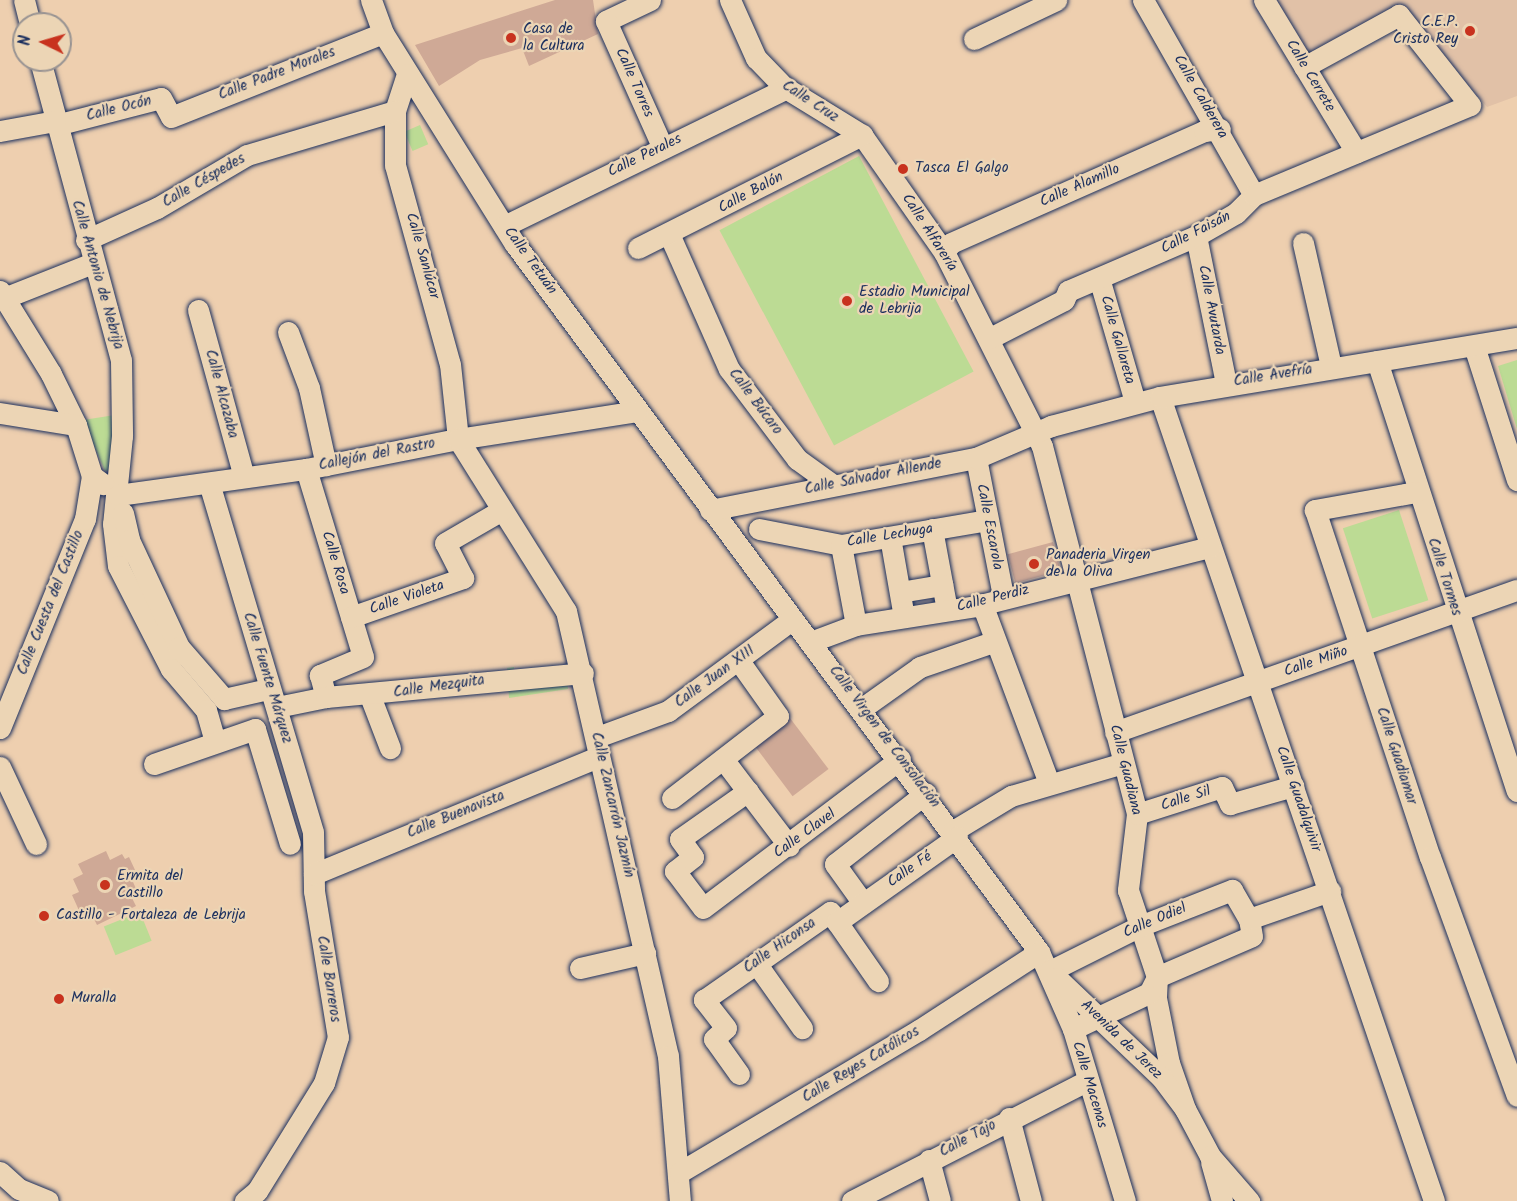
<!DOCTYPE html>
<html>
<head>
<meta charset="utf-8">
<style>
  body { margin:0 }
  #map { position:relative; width:1517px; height:1201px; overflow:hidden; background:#eecfaf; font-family:Kalam,sans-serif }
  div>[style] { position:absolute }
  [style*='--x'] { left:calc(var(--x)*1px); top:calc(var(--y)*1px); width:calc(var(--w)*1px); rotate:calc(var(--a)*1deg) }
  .built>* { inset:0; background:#e1c1a7 }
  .green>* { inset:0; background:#bcdb94; transform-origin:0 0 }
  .building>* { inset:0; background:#cfa996; transform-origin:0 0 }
  .roads { filter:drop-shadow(0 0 2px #1b2f5e) drop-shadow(0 0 2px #1b2f5e) }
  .minor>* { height:21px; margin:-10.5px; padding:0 10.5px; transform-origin:10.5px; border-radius:10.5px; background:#ecd5b5 }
  .dots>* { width:16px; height:16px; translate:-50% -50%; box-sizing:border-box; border:3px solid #ecd5b5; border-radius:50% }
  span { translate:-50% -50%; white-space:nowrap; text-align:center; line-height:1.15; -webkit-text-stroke:4.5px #ecd5b5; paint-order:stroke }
  .poi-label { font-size:15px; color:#1b2f5e }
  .right { translate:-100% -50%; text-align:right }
  .left { translate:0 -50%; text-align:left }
  .street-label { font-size:15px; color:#1b2f5e }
  .north { position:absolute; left:12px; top:12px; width:60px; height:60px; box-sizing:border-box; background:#ecd5b5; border:2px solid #989392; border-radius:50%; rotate:275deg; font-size:16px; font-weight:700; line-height:24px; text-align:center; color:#1b2f5e }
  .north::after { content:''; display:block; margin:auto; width:21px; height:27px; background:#c8321e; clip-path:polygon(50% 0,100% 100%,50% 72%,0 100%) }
</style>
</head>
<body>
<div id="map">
  <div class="built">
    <div style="clip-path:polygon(1275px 0,1517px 0,1517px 96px,1487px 107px,1403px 7px,1307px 54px)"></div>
  </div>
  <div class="green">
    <div style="left:420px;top:125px;width:21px;height:17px;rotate:67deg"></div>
    <div style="left:859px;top:156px;width:244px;height:158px;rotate:62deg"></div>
    <div style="clip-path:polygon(1517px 360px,1517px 429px,1498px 366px)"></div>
    <div style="clip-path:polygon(115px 415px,116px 470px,105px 471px,83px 420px)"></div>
    <div style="left:1399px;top:510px;width:95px;height:59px;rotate:72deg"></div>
    <div style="clip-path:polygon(565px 665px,568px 689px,509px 698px,507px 668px,514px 667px,514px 673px)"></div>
    <div style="left:140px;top:912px;width:31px;height:39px;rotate:68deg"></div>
  </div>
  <div class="building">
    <div style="clip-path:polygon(555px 0,593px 0,598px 34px,529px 66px,522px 48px,480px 60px,439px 86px,415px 45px)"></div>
    <div style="left:1053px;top:542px;width:30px;height:47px;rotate:75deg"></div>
    <div style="left:790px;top:718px;width:64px;height:45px;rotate:53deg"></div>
    <div style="clip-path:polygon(106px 851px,110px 860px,122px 854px,125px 859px,129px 857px,135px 870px,129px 873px,137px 891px,130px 894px,136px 906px,97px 925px,91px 913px,82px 917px,72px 895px,79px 892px,73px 879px,83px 874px,78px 864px)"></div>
  </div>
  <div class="roads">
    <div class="minor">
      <div style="--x:24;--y:0;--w:25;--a:76"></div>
      <div style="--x:371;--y:0;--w:35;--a:70"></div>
      <div style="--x:383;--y:33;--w:249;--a:58"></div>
      <div style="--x:515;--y:244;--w:881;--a:53.49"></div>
      <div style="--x:1039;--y:952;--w:84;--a:66.2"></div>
      <div style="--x:1073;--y:1029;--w:180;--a:73.2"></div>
      <div style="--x:650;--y:0;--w:49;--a:154.5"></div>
      <div style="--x:606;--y:21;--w:137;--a:65.9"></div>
      <div style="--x:730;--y:0;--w:64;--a:65.9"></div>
      <div style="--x:756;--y:58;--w:40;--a:46"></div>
      <div style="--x:784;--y:87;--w:92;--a:31.6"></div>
      <div style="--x:862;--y:135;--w:143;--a:55"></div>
      <div style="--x:944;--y:252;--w:217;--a:63.2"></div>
      <div style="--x:1042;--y:446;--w:380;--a:75.5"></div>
      <div style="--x:1137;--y:814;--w:77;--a:96.8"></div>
      <div style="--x:1128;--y:890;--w:92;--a:71.6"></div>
      <div style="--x:1157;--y:977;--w:21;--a:93"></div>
      <div style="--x:1156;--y:998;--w:66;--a:78.7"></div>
      <div style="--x:1169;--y:1063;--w:49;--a:70.8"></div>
      <div style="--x:1143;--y:0;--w:224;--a:60.4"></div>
      <div style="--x:1264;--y:0;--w:178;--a:58.8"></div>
      <div style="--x:974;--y:39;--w:91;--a:-25.4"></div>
      <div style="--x:40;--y:60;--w:311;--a:74.9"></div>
      <div style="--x:121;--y:360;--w:76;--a:89.2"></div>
      <div style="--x:122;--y:436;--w:88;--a:95.8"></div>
      <div style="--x:113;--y:524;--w:42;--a:83.2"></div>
      <div style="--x:118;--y:566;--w:116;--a:62.8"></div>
      <div style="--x:171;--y:669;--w:54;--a:49.5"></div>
      <div style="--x:206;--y:710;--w:32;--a:74"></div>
      <div style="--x:407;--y:74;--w:39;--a:108"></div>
      <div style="--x:395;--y:111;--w:54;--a:90"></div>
      <div style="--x:395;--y:165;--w:206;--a:74.6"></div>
      <div style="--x:450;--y:364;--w:75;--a:83.9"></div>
      <div style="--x:458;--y:439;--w:203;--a:57.9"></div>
      <div style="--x:566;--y:611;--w:457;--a:77.1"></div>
      <div style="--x:668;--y:1056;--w:145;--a:85.3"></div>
      <div style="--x:56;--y:125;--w:108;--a:-14.4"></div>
      <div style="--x:161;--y:98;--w:21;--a:62"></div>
      <div style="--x:171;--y:117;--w:228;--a:-21.6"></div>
      <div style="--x:0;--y:131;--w:56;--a:-10.3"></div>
      <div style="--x:504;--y:226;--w:315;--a:-26"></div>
      <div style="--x:670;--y:236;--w:145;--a:66.1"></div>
      <div style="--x:729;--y:369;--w:113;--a:52.9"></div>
      <div style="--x:797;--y:459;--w:44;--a:35.8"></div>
      <div style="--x:1196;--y:236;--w:150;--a:78.5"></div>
      <div style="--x:86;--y:240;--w:78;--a:-24.3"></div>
      <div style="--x:157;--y:208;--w:104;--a:-30.5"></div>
      <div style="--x:247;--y:155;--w:154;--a:-16.6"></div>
      <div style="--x:1303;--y:243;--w:126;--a:77.2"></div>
      <div style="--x:638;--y:248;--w:251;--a:-26.8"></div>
      <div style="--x:944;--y:252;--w:11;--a:-52"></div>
      <div style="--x:951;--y:243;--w:277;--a:-23.9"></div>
      <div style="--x:1204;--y:131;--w:16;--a:-7"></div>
      <div style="--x:1099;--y:278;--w:129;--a:73.8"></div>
      <div style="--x:0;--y:291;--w:97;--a:58.4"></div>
      <div style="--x:51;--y:374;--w:57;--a:63.9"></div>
      <div style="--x:76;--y:425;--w:53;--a:72.6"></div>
      <div style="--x:92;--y:476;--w:14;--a:36"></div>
      <div style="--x:4;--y:298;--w:96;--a:-21.5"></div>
      <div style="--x:198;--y:310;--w:173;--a:74.6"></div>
      <div style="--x:288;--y:332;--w:60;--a:69.4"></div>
      <div style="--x:309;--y:388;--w:79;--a:77.6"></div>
      <div style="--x:990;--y:338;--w:83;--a:-27.2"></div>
      <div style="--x:1064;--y:300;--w:10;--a:-66"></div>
      <div style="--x:1068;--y:291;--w:139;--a:-23.3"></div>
      <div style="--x:1196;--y:236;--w:46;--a:-29.9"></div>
      <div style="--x:1236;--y:213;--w:25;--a:-45"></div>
      <div style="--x:1254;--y:195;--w:234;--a:-22.6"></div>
      <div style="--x:1470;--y:105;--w:115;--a:-128.3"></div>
      <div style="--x:1399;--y:15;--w:108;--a:151.3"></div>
      <div style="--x:1474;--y:346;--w:141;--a:72.2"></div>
      <div style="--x:1377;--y:361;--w:452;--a:72"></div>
      <div style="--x:1160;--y:397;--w:849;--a:71.18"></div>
      <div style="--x:0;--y:413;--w:77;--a:9"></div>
      <div style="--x:976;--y:458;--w:141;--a:78.9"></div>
      <div style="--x:306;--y:469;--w:196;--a:73.1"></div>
      <div style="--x:363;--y:657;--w:47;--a:157.3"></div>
      <div style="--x:320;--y:675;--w:23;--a:75"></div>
      <div style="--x:209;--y:483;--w:364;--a:73.4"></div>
      <div style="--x:313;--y:832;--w:59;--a:89"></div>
      <div style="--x:314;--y:891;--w:148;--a:80.7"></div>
      <div style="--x:338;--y:1037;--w:48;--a:106.9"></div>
      <div style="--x:324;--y:1083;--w:127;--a:121.8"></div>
      <div style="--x:257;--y:1191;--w:16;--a:140"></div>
      <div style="--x:1416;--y:492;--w:103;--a:169.9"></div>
      <div style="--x:1315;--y:510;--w:366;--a:71.7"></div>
      <div style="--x:1430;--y:857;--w:254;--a:70"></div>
      <div style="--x:118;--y:495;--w:190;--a:-7.9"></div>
      <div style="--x:306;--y:469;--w:155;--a:-11.2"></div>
      <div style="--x:458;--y:439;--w:180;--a:-8.9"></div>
      <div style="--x:710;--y:510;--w:271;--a:-11.1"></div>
      <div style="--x:976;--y:458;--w:82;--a:-23.1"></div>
      <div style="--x:1051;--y:426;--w:113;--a:-14.9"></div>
      <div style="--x:1160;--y:397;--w:362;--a:-9.4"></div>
      <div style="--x:123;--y:513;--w:28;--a:77"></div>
      <div style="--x:129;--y:540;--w:118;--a:65"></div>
      <div style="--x:179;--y:647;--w:69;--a:49.1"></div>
      <div style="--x:224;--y:699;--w:45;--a:-12.8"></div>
      <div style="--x:759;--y:529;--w:84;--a:11"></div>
      <div style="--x:841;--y:545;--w:148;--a:-9.7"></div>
      <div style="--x:932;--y:529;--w:82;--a:79.5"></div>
      <div style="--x:890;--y:537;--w:81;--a:80.1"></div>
      <div style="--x:841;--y:545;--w:81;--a:79.4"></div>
      <div style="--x:900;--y:592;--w:43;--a:-9.5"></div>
      <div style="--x:982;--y:604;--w:191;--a:69.5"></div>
      <div style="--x:351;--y:617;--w:119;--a:-19.2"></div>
      <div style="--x:463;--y:578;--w:39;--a:-117"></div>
      <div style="--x:445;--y:543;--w:66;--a:-30.1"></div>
      <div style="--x:813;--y:641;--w:46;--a:-20.4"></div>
      <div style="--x:856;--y:625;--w:121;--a:-9"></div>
      <div style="--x:976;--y:606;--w:241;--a:-14.2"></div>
      <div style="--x:370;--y:696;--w:56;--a:69"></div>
      <div style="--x:277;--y:707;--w:50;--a:-11.5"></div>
      <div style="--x:326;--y:697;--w:258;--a:-5.3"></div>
      <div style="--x:861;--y:709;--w:72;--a:-35.4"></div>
      <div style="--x:920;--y:667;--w:77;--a:-18.9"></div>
      <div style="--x:0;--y:728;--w:226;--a:-67.9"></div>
      <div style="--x:85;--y:519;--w:44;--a:-80.8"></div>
      <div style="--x:1115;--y:732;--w:426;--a:-19.5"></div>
      <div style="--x:597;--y:737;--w:76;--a:-20.1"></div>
      <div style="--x:668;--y:711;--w:155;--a:-36.4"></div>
      <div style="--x:723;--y:759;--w:109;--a:52.8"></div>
      <div style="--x:154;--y:764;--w:107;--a:-19.1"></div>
      <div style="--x:255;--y:729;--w:120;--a:73.1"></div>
      <div style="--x:0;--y:767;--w:85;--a:64.9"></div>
      <div style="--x:748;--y:791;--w:83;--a:144.8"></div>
      <div style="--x:680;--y:839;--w:22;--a:54"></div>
      <div style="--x:693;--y:857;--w:23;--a:142"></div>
      <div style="--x:675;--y:871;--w:46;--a:52.9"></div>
      <div style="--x:703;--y:908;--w:247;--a:-37.1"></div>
      <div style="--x:672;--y:798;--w:134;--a:-37.7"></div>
      <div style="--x:778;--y:716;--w:67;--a:-125.3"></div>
      <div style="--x:1137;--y:814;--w:89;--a:-17.6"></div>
      <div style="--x:1222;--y:787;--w:19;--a:65"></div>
      <div style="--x:1230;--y:804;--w:66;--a:-15.9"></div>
      <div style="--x:953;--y:831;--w:68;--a:-31.1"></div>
      <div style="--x:1011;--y:796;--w:117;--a:-16.4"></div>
      <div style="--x:314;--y:874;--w:307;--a:-22.4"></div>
      <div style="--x:863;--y:903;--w:48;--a:-125.7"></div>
      <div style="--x:835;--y:864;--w:115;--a:-38"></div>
      <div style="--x:837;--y:922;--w:72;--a:55.2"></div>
      <div style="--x:756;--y:963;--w:80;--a:54.7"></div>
      <div style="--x:580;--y:968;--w:67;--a:-13"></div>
      <div style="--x:1050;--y:971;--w:101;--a:-26.6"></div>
      <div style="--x:1140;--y:926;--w:99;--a:-21.4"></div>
      <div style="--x:1232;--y:890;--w:34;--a:60"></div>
      <div style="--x:1057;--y:978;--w:144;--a:43.6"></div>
      <div style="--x:1161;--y:1077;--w:40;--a:53"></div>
      <div style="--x:1185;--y:1109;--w:53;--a:62"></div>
      <div style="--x:1210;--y:1156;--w:60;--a:49.1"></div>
      <div style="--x:1073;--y:1029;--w:84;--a:-25.3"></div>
      <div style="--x:1149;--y:993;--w:18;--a:-63"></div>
      <div style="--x:1157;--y:977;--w:103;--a:-23.3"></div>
      <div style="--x:1252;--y:936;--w:17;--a:-100"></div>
      <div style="--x:1249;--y:919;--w:86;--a:-19.1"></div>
      <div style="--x:739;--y:1074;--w:43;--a:-125.5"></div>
      <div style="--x:714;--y:1039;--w:16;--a:-43"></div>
      <div style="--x:726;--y:1028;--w:36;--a:-128"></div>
      <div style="--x:704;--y:1000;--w:154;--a:-34.9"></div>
      <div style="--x:830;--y:912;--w:12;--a:55"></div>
      <div style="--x:837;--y:922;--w:147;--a:-35.3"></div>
      <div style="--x:1009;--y:1118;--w:86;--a:75.2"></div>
      <div style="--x:929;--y:1160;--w:42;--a:75"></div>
      <div style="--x:1211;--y:1162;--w:41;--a:74.2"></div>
      <div style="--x:0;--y:1172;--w:25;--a:42"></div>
      <div style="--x:19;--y:1189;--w:31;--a:22"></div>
      <div style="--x:680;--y:1172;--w:278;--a:-30.7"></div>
      <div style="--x:919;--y:1030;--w:143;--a:-33"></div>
      <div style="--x:852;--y:1201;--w:264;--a:-27.1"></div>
    </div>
  </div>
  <div class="dots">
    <div style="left:1470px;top:31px;background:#c8321e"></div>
    <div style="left:511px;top:38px;background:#c8321e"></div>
    <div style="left:903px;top:169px;background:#c8321e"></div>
    <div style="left:847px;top:301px;background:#c8321e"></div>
    <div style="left:1034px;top:564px;background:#c8321e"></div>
    <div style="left:105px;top:885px;background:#c8321e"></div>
    <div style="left:44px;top:916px;background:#c8321e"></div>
    <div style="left:59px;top:999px;background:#c8321e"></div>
  </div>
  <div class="poi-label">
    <span class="right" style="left:1458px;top:31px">C.E.P.<br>Cristo Rey</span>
    <span class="left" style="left:523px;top:38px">Casa de<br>la Cultura</span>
    <span class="left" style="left:915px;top:169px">Tasca El Galgo</span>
    <span class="left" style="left:859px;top:301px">Estadio Municipal<br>de Lebrija</span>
    <span class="left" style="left:1046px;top:564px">Panaderia Virgen<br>de la Oliva</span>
    <span class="left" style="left:117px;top:885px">Ermita del<br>Castillo</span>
    <span class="left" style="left:56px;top:916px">Castillo - Fortaleza de Lebrija</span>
    <span class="left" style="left:71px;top:999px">Muralla</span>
  </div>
  <div class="street-label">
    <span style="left:277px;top:74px;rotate:-21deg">Calle Padre Morales</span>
    <span style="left:1310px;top:76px;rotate:59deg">Calle Cerrete</span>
    <span style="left:634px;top:83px;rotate:66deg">Calle Torres</span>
    <span style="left:1200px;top:97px;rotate:60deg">Calle Calderera</span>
    <span style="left:810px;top:102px;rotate:33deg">Calle Cruz</span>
    <span style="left:119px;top:109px;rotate:-14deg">Calle Ocón</span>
    <span style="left:645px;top:156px;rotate:-26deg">Calle Perales</span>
    <span style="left:204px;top:181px;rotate:-30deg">Calle Céspedes</span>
    <span style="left:1080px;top:186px;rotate:-24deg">Calle Alamillo</span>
    <span style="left:751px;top:193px;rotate:-28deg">Calle Balón</span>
    <span style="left:929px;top:233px;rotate:57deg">Calle Alfarería</span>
    <span style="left:1196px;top:233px;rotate:-27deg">Calle Faisán</span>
    <span style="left:422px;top:256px;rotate:74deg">Calle Sanlúcar</span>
    <span style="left:530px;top:261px;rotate:54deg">Calle Tetuán</span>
    <span style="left:97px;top:275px;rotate:74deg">Calle Antonio de Nebrija</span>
    <span style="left:1211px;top:310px;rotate:79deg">Calle Avutarda</span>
    <span style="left:1117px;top:340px;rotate:74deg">Calle Gallareta</span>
    <span style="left:1273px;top:376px;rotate:-9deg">Calle Avefría</span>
    <span style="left:221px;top:394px;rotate:75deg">Calle Alcazaba</span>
    <span style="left:755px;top:402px;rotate:53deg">Calle Búcaro</span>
    <span style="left:377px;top:455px;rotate:-11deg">Callejón del Rastro</span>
    <span style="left:873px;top:477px;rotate:-11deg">Calle Salvador Allende</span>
    <span style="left:989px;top:527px;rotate:79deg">Calle Escarola</span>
    <span style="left:890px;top:536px;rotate:-9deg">Calle Lechuga</span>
    <span style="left:335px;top:563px;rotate:73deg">Calle Rosa</span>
    <span style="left:1444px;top:577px;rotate:72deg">Calle Tormes</span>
    <span style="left:407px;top:598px;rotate:-19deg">Calle Violeta</span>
    <span style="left:993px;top:599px;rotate:-14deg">Calle Perdiz</span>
    <span style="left:51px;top:603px;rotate:-68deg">Calle Cuesta del Castillo</span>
    <span style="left:1316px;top:662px;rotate:-19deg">Calle Miño</span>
    <span style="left:715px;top:677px;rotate:-36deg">Calle Juan XIII</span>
    <span style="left:267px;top:678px;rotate:73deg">Calle Fuente Márquez</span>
    <span style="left:439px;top:687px;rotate:-8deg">Calle Mezquita</span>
    <span style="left:884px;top:737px;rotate:53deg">Calle Virgen de Consolación</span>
    <span style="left:1396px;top:756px;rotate:72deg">Calle Guadiamar</span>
    <span style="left:1125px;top:770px;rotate:76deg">Calle Guadiana</span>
    <span style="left:1186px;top:799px;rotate:-18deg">Calle Sil</span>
    <span style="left:1298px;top:799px;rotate:71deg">Calle Guadalquivir</span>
    <span style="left:612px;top:805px;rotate:77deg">Calle Zancarrón Jazmín</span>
    <span style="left:456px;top:815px;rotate:-22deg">Calle Buenavista</span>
    <span style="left:805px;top:834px;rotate:-36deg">Calle Clavel</span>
    <span style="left:910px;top:870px;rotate:-35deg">Calle Fé</span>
    <span style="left:1155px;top:921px;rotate:-23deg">Calle Odiel</span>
    <span style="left:780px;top:946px;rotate:-35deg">Calle Hiconsa</span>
    <span style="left:328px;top:979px;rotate:81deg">Calle Barreros</span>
    <span style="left:1121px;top:1040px;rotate:44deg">Avenida de Jerez</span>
    <span style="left:861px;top:1065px;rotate:-31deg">Calle Reyes Católicos</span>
    <span style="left:1089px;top:1085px;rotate:73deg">Calle Macenas</span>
    <span style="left:968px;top:1139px;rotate:-28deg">Calle Tajo</span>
  </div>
  <div class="north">N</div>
</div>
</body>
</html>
